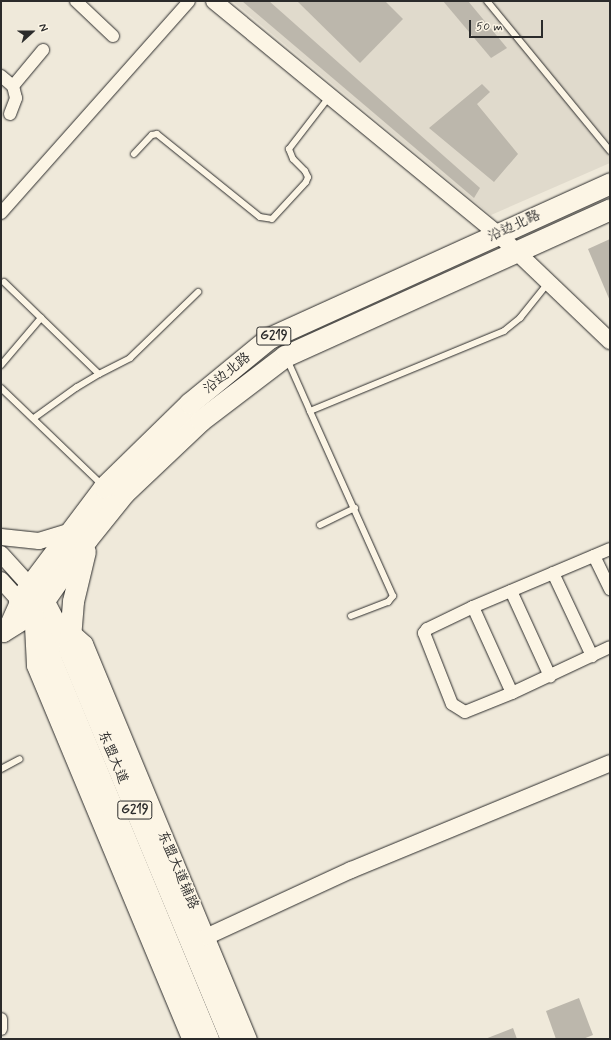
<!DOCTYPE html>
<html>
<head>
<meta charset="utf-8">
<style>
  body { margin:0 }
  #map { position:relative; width:611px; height:1040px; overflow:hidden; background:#efe9da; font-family:Mynerve,"LXGW WenKai TC",sans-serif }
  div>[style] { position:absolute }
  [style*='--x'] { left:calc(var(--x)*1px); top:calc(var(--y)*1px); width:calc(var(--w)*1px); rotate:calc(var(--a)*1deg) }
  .built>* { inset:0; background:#e0dacc }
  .building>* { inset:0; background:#bcb7ac }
  .roads { filter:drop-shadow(0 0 1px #2b2b2b) drop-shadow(0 0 1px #2b2b2b) }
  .lane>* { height:6px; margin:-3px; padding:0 3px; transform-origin:3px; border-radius:3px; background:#fcf5e5 }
  .street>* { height:12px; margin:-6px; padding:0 6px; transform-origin:6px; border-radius:6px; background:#fcf5e5 }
  .secondary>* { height:16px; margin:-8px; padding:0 8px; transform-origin:8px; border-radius:8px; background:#fcf5e5 }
  .highway>* { height:21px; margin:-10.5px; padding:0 10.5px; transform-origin:10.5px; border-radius:10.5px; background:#fcf5e5 }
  span { translate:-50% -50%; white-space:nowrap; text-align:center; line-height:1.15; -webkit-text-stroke:3px #fcf5e5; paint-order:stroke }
  .shield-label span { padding:1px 3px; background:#fcf5e5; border:1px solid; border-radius:3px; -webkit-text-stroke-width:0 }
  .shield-label { font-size:13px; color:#2b2b2b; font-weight:700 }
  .street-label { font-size:14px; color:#2b2b2b }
  .frame { position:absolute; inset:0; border:2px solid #2b2b2b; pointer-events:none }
  .north { position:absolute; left:12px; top:12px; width:40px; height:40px; -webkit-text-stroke:3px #fcf5e5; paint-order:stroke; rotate:69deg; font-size:11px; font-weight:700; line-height:16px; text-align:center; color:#2b2b2b }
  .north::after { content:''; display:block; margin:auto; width:14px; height:18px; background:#2b2b2b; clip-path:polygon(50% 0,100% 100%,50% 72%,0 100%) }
  .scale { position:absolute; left:469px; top:20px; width:74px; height:18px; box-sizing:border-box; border:2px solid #2b2b2b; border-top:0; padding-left:5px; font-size:12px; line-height:14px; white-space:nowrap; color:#2b2b2b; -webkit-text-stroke:3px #fcf5e5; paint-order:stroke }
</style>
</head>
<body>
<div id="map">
  <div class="built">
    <div style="clip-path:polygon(232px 1px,610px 1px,610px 163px,491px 215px)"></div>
  </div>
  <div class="building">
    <div style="clip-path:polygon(242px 1px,269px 1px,480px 188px,474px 198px)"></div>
    <div style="clip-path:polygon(297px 1px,385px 1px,403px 19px,360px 63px)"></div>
    <div style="clip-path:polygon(443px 1px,468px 1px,507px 48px,491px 58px)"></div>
    <div style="clip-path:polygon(482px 84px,490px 92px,477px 104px,518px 154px,494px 182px,429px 128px)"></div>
    <div style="clip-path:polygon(610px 239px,610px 301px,588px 249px)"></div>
    <div style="clip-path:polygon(579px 998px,593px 1035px,583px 1039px,556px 1039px,546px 1011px)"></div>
    <div style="clip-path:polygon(513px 1028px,517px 1039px,485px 1039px)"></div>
  </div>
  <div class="roads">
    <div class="lane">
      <div style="--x:487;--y:1;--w:194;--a:50.6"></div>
      <div style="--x:134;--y:154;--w:26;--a:-47"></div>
      <div style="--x:152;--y:135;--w:5;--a:-11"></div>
      <div style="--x:157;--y:134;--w:132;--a:38.9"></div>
      <div style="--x:260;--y:217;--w:12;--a:9"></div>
      <div style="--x:272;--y:219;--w:50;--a:-47.4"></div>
      <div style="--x:306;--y:182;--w:5;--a:-68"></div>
      <div style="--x:308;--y:177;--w:7;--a:-117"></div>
      <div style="--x:305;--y:171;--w:17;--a:-135"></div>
      <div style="--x:293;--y:159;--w:11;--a:-112"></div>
      <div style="--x:289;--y:149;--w:66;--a:-52.4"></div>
      <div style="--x:4;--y:282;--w:132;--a:44.1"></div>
      <div style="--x:99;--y:374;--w:26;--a:149"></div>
      <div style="--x:77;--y:387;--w:53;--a:144.2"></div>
      <div style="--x:287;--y:359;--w:57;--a:66.1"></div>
      <div style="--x:1;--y:365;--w:62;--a:-49.6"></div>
      <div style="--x:99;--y:374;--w:35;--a:-27"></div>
      <div style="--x:130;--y:358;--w:95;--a:-44.1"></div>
      <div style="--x:1;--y:388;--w:140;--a:43.8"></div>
      <div style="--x:320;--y:525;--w:39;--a:-26"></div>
      <div style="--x:351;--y:616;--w:40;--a:-21"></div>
      <div style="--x:388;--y:602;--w:8;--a:-50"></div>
      <div style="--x:393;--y:596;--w:203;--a:-114.2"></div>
      <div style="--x:310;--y:411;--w:210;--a:-22.4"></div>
      <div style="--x:504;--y:331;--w:21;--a:-39"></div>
      <div style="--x:520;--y:318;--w:45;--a:-51.3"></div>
      <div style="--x:1;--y:769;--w:21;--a:-28"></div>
    </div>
    <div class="street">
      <div style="--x:76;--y:1;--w:51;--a:43.4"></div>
      <div style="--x:1;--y:76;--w:16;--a:40"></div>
      <div style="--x:13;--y:86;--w:47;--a:-50.2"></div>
      <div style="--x:10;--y:114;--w:17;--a:-69"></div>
      <div style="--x:16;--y:98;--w:12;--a:-104"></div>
      <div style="--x:1;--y:213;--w:283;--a:-48.4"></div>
      <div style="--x:610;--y:549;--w:149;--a:157.1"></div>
      <div style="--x:473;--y:607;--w:51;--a:154.4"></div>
      <div style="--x:427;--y:629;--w:5;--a:127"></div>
      <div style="--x:424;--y:633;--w:76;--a:68.5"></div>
      <div style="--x:452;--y:704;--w:15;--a:32"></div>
      <div style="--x:465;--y:712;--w:51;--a:-22"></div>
      <div style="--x:512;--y:693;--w:108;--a:-25.1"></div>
      <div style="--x:594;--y:556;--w:37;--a:64"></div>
      <div style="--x:553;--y:573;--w:92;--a:64.8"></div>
      <div style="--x:511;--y:591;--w:94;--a:65.4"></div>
      <div style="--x:473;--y:607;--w:94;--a:65.6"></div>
      <div style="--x:1;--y:1019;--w:10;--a:90"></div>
    </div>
    <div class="secondary">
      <div style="--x:214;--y:1;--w:367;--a:39.4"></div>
      <div style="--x:498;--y:234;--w:155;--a:43.7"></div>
      <div style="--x:1;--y:537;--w:38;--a:6"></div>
      <div style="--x:39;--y:541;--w:30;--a:-17"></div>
      <div style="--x:1;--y:554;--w:43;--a:47.8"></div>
      <div style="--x:1;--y:580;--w:27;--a:48"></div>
      <div style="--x:19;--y:600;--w:37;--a:114"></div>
      <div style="--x:4;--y:634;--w:34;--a:-32"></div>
      <div style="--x:33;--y:626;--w:40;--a:87.1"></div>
      <div style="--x:35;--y:666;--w:404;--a:67.4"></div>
      <div style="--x:65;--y:626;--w:27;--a:42"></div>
      <div style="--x:85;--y:644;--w:428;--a:67.5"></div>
      <div style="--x:206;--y:937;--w:160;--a:-24.8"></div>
      <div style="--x:351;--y:870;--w:280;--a:-22.4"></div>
    </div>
    <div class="highway">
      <div style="--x:36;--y:593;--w:12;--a:48"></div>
      <div style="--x:44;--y:602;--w:54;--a:62.5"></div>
      <div style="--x:69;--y:650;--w:421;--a:67.4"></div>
      <div style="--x:33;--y:616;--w:94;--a:-55"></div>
      <div style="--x:87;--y:539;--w:59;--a:-51.2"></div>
      <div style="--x:124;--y:493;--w:106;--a:-43.5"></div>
      <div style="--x:201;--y:420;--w:106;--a:-37.3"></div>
      <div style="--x:285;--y:356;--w:357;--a:-24.3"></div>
      <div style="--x:69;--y:650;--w:49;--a:-85.3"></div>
      <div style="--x:73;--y:601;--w:51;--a:-76.5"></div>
      <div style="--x:208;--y:1039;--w:458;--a:-112.5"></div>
      <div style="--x:33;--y:616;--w:21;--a:-131"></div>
      <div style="--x:19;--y:600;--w:141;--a:-53"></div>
      <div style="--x:104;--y:487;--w:120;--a:-44.3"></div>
      <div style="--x:190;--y:403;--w:102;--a:-39.4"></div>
      <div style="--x:269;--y:338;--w:375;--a:-24.4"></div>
    </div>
  </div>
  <div class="shield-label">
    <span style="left:274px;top:336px">G219</span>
    <span style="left:135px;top:810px">G219</span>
  </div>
  <div class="street-label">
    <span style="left:514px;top:226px;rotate:-25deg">沿边北路</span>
    <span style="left:227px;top:373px;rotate:-39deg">沿边北路</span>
    <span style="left:113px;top:757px;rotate:67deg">东盟大道</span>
    <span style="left:178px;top:870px;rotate:67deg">东盟大道辅路</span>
  </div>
  <div class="frame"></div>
  <div class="north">N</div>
  <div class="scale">50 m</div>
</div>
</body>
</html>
